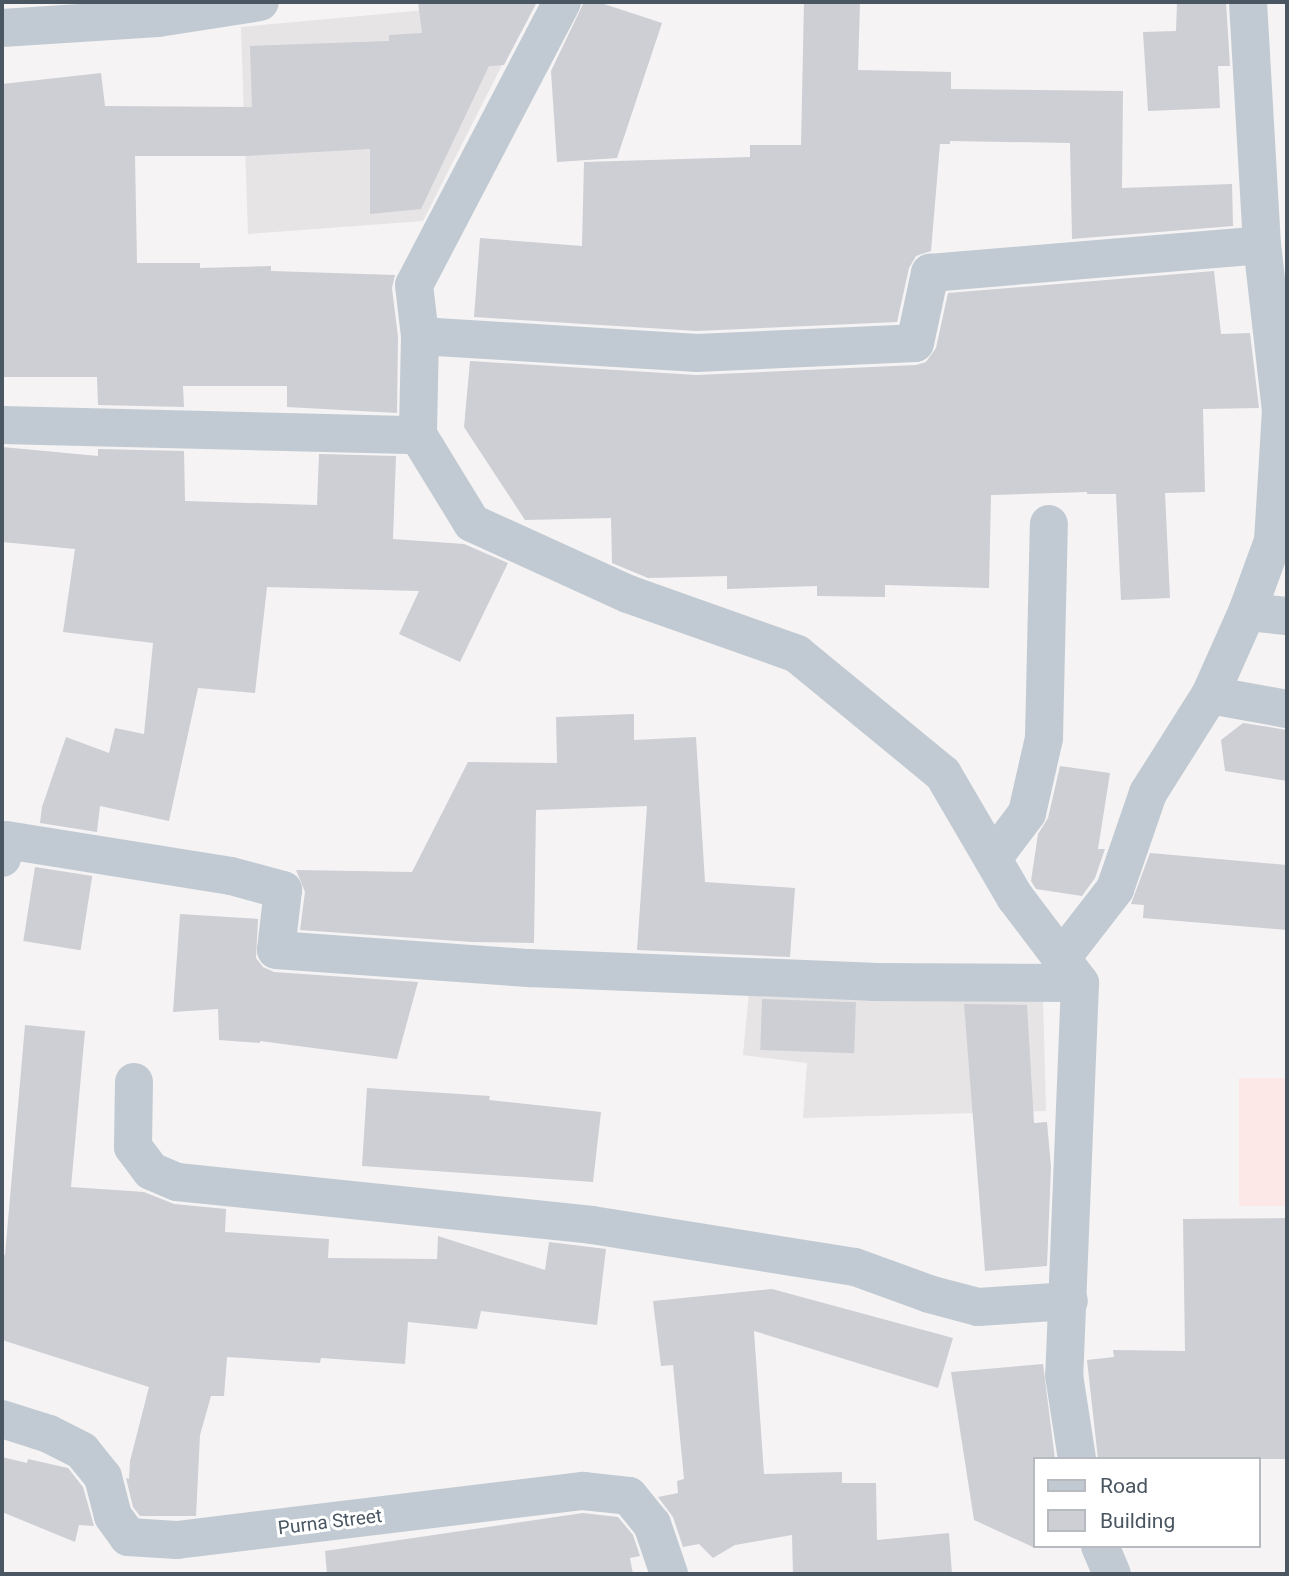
<!DOCTYPE html>
<html>
<head>
<meta charset="utf-8">
<style>
  body { margin:0 }
  #map { position:relative; width:1289px; height:1576px; overflow:hidden; background:#f5f3f3; font-family:Roboto,sans-serif }
  div>[style] { position:absolute }
  [style*='--x'] { left:calc(var(--x)*1px); top:calc(var(--y)*1px); width:calc(var(--w)*1px); rotate:calc(var(--a)*1deg) }
  .education>* { inset:0; background:#e6e4e5 }
  .medical>* { inset:0; background:#fce8e6; transform-origin:0 0 }
  .building>* { inset:0; background:#cdcfd5; transform-origin:0 0 }
  .minor>* { height:38px; margin:-19px; padding:0 19px; transform-origin:19px; border-radius:19px; background:#c1cad2 }
  span { translate:-50% -50%; white-space:nowrap; text-align:center; line-height:1.15; -webkit-text-stroke:6px #fff; paint-order:stroke }
  .street-label { font-size:19px; color:#4a5661 }
  .frame { position:absolute; inset:0; border:4px solid #4a5661; pointer-events:none }
  .legend { position:absolute; left:1033px; top:1457px; width:228px; height:91px; box-sizing:border-box; background:#fff; border:2px solid #b7bbc0; margin:0; padding:9px 12px; list-style:none; font-size:21px; color:#4a5661 }
  .legend li { display:flex; align-items:center; gap:14px; height:35px }
  .legend b { width:35px; border:2px solid #b7bbc0 }
</style>
</head>
<body>
<div id="map">
  <div class="education">
    <div style="clip-path:polygon(514px 2px,534px 2px,423px 221px,248px 234px,241px 27px)"></div>
    <div style="clip-path:polygon(750px 982px,1043px 998px,1046px 1111px,803px 1118px,807px 1063px,743px 1055px)"></div>
  </div>
  <div class="medical">
    <div style="left:1287px;top:1078px;width:128px;height:48px;rotate:90deg"></div>
  </div>
  <div class="building">
    <div style="clip-path:polygon(418px 2px,537px 2px,504px 65px,489px 66px,421px 209px,370px 214px,370px 149px,245px 156px,135px 156px,137px 263px,200px 263px,200px 268px,271px 266px,271px 271px,395px 275px,392px 288px,398px 337px,397px 413px,287px 407px,287px 386px,183px 386px,184px 407px,98px 405px,97px 377px,2px 377px,2px 84px,101px 73px,105px 106px,252px 107px,250px 46px,389px 41px,389px 35px,422px 33px)"></div>
    <div style="clip-path:polygon(584px 2px,598px 2px,662px 23px,617px 158px,557px 162px,551px 71px)"></div>
    <div style="clip-path:polygon(804px 2px,860px 2px,858px 70px,951px 72px,951px 89px,1123px 91px,1122px 188px,1232px 184px,1233px 226px,1072px 239px,1070px 143px,950px 141px,950px 144px,940px 144px,931px 251px,916px 256px,909px 268px,897px 322px,697px 331px,474px 317px,480px 238px,582px 246px,584px 162px,750px 157px,750px 145px,801px 145px)"></div>
    <div style="clip-path:polygon(1177px 2px,1226px 2px,1230px 66px,1218px 66px,1220px 108px,1148px 111px,1143px 32px,1176px 31px)"></div>
    <div style="clip-path:polygon(1214px 271px,1221px 334px,1250px 333px,1259px 408px,1203px 409px,1205px 492px,1165px 493px,1170px 598px,1121px 600px,1116px 494px,1087px 494px,1087px 492px,991px 495px,989px 588px,885px 585px,885px 597px,817px 596px,817px 586px,727px 589px,727px 576px,648px 578px,612px 563px,611px 518px,525px 520px,464px 427px,470px 361px,696px 375px,916px 365px,926px 362px,936px 348px,948px 293px)"></div>
    <div style="clip-path:polygon(2px 447px,98px 456px,98px 449px,184px 451px,185px 501px,317px 505px,319px 454px,396px 456px,393px 539px,464px 544px,508px 563px,460px 662px,399px 634px,419px 591px,267px 587px,255px 693px,198px 688px,169px 821px,100px 806px,97px 832px,40px 823px,42px 807px,66px 737px,109px 753px,115px 728px,144px 734px,153px 643px,63px 632px,75px 549px,2px 542px)"></div>
    <div style="clip-path:polygon(634px 714px,634px 740px,696px 737px,705px 882px,795px 888px,790px 957px,637px 950px,647px 806px,536px 810px,534px 943px,472px 942px,300px 930px,305px 892px,296px 870px,412px 872px,468px 762px,557px 763px,556px 717px)"></div>
    <div style="clip-path:polygon(1243px 723px,1287px 730px,1287px 781px,1225px 771px,1221px 740px)"></div>
    <div style="clip-path:polygon(1060px 766px,1110px 773px,1098px 849px,1105px 849px,1095px 878px,1082px 896px,1036px 889px,1031px 881px,1038px 834px,1048px 818px)"></div>
    <div style="clip-path:polygon(1150px 853px,1287px 865px,1287px 930px,1143px 918px,1144px 905px,1131px 904px)"></div>
    <div style="left:35px;top:867px;width:58px;height:75px;rotate:9deg"></div>
    <div style="clip-path:polygon(180px 914px,258px 919px,256px 958px,263px 967px,274px 972px,418px 982px,397px 1059px,260px 1041px,260px 1043px,219px 1040px,218px 1009px,173px 1012px)"></div>
    <div style="left:762px;top:999px;width:94px;height:51px;rotate:2deg"></div>
    <div style="clip-path:polygon(964px 1004px,1027px 1005px,1034px 1123px,1047px 1122px,1051px 1167px,1047px 1266px,985px 1271px)"></div>
    <div style="clip-path:polygon(25px 1025px,85px 1031px,71px 1187px,144px 1192px,174px 1204px,226px 1209px,225px 1232px,329px 1239px,328px 1258px,437px 1259px,438px 1236px,545px 1270px,549px 1242px,606px 1249px,597px 1325px,481px 1311px,477px 1329px,408px 1322px,405px 1364px,321px 1358px,320px 1363px,227px 1357px,224px 1396px,211px 1396px,200px 1435px,196px 1516px,140px 1516px,133px 1507px,126px 1478px,129px 1479px,130px 1461px,149px 1387px,2px 1340px,2px 1254px,5px 1255px)"></div>
    <div style="clip-path:polygon(367px 1088px,490px 1096px,489px 1100px,601px 1112px,593px 1182px,362px 1166px)"></div>
    <div style="clip-path:polygon(1287px 1218px,1287px 1459px,1098px 1459px,1087px 1360px,1114px 1357px,1113px 1350px,1185px 1351px,1183px 1219px)"></div>
    <div style="clip-path:polygon(772px 1289px,953px 1338px,938px 1388px,754px 1331px,764px 1474px,842px 1472px,842px 1483px,876px 1483px,877px 1540px,949px 1533px,952px 1574px,793px 1574px,792px 1535px,735px 1545px,713px 1558px,699px 1544px,683px 1547px,673px 1517px,658px 1497px,678px 1493px,677px 1481px,684px 1479px,673px 1365px,661px 1366px,653px 1301px)"></div>
    <div style="clip-path:polygon(1043px 1364px,1055px 1459px,1035px 1459px,1035px 1548px,974px 1520px,951px 1372px)"></div>
    <div style="clip-path:polygon(2px 1457px,27px 1463px,28px 1459px,68px 1468px,83px 1487px,94px 1526px,79px 1525px,75px 1542px,2px 1512px)"></div>
    <div style="clip-path:polygon(583px 1513px,618px 1517px,633px 1535px,640px 1556px,630px 1558px,633px 1574px,327px 1574px,325px 1551px)"></div>
  </div>
  <div class="minor">
    <div style="--x:562;--y:2;--w:319;--a:117.6"></div>
    <div style="--x:414;--y:285;--w:51;--a:83.3"></div>
    <div style="--x:420;--y:336;--w:99;--a:91.2"></div>
    <div style="--x:418;--y:435;--w:103;--a:58.5"></div>
    <div style="--x:472;--y:523;--w:171;--a:24.5"></div>
    <div style="--x:628;--y:594;--w:179;--a:19.5"></div>
    <div style="--x:797;--y:654;--w:189;--a:39.4"></div>
    <div style="--x:943;--y:774;--w:143;--a:59.7"></div>
    <div style="--x:1015;--y:897;--w:108;--a:52.9"></div>
    <div style="--x:1080;--y:983;--w:392;--a:92.3"></div>
    <div style="--x:1064;--y:1375;--w:85;--a:81.2"></div>
    <div style="--x:2;--y:28;--w:156;--a:-3.7"></div>
    <div style="--x:158;--y:18;--w:103;--a:-8.9"></div>
    <div style="--x:420;--y:336;--w:278;--a:3.5"></div>
    <div style="--x:697;--y:353;--w:218;--a:-2.6"></div>
    <div style="--x:915;--y:343;--w:72;--a:-77.9"></div>
    <div style="--x:930;--y:273;--w:333;--a:-4.8"></div>
    <div style="--x:2;--y:425;--w:416;--a:1.4"></div>
    <div style="--x:1247;--y:612;--w:40;--a:5.7"></div>
    <div style="--x:1210;--y:695;--w:78;--a:10.3"></div>
    <div style="--x:994;--y:857;--w:55;--a:-53.1"></div>
    <div style="--x:1027;--y:813;--w:77;--a:-77.2"></div>
    <div style="--x:1044;--y:738;--w:214;--a:-88.7"></div>
    <div style="--x:2;--y:858;--w:18;--a:-77"></div>
    <div style="--x:6;--y:840;--w:228;--a:9.1"></div>
    <div style="--x:231;--y:876;--w:54;--a:15.1"></div>
    <div style="--x:283;--y:890;--w:60;--a:96.7"></div>
    <div style="--x:276;--y:950;--w:254;--a:4.1"></div>
    <div style="--x:529;--y:968;--w:343;--a:2.3"></div>
    <div style="--x:872;--y:982;--w:208;--a:0.3"></div>
    <div style="--x:1060;--y:960;--w:90;--a:-52.2"></div>
    <div style="--x:1115;--y:889;--w:102;--a:-71"></div>
    <div style="--x:1148;--y:793;--w:116;--a:-57.7"></div>
    <div style="--x:1210;--y:695;--w:91;--a:-66"></div>
    <div style="--x:1247;--y:612;--w:76;--a:-69.9"></div>
    <div style="--x:1273;--y:541;--w:130;--a:-86.5"></div>
    <div style="--x:1281;--y:411;--w:167;--a:-96.5"></div>
    <div style="--x:1262;--y:245;--w:243;--a:-93.3"></div>
    <div style="--x:134;--y:1082;--w:65;--a:90.9"></div>
    <div style="--x:133;--y:1147;--w:30;--a:53"></div>
    <div style="--x:151;--y:1171;--w:28;--a:23"></div>
    <div style="--x:177;--y:1182;--w:417;--a:5.9"></div>
    <div style="--x:592;--y:1225;--w:266;--a:9.1"></div>
    <div style="--x:855;--y:1267;--w:79;--a:20"></div>
    <div style="--x:929;--y:1294;--w:51;--a:14.9"></div>
    <div style="--x:978;--y:1307;--w:91;--a:-3.8"></div>
    <div style="--x:2;--y:1419;--w:49;--a:17.7"></div>
    <div style="--x:49;--y:1434;--w:37;--a:27"></div>
    <div style="--x:82;--y:1451;--w:33;--a:51"></div>
    <div style="--x:103;--y:1477;--w:40;--a:75.6"></div>
    <div style="--x:113;--y:1516;--w:26;--a:54"></div>
    <div style="--x:128;--y:1537;--w:49;--a:3.5"></div>
    <div style="--x:177;--y:1540;--w:409;--a:-6.9"></div>
    <div style="--x:583;--y:1491;--w:46;--a:6.2"></div>
    <div style="--x:629;--y:1496;--w:36;--a:51"></div>
    <div style="--x:652;--y:1524;--w:53;--a:71.2"></div>
    <div style="--x:1100;--y:1546;--w:30;--a:67"></div>
  </div>
  <div class="street-label">
    <span style="left:330px;top:1522px;rotate:-7deg">Purna Street</span>
  </div>
  <div class="frame"></div>
  <ul class="legend">
  <li><b style="height:9px;background:#c1cad2"></b>Road</li>
  <li><b style="height:19px;background:#cdcfd5"></b>Building</li>
  </ul>
</div>
</body>
</html>
